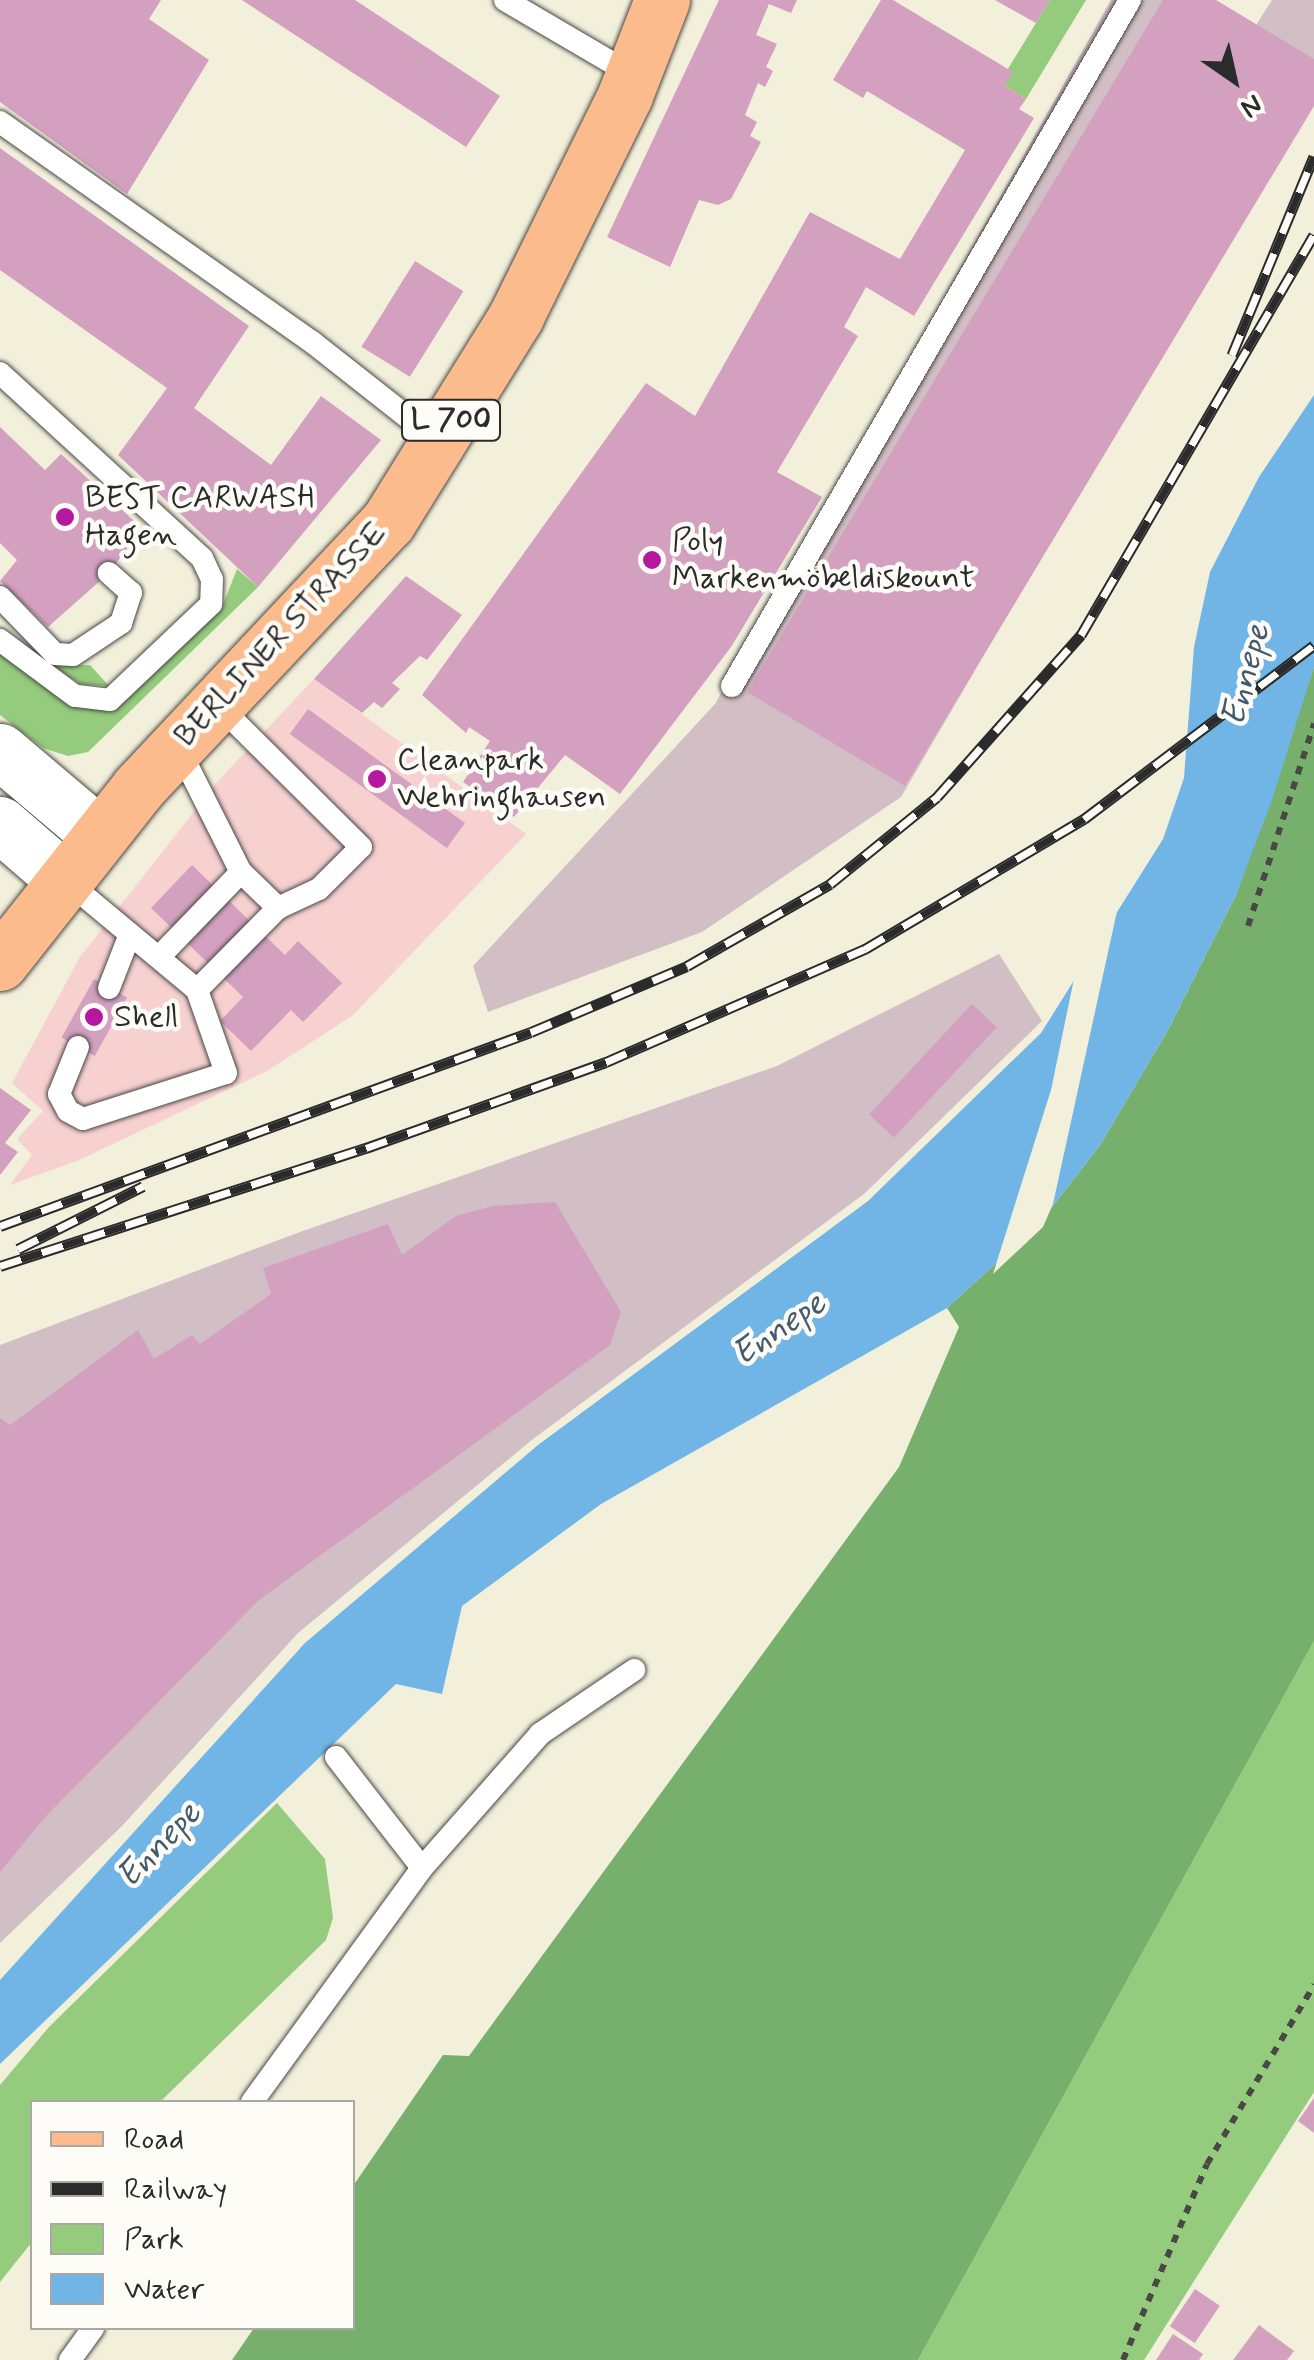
<!DOCTYPE html>
<html>
<head>
<meta charset="utf-8">
<style>
  body { margin:0 }
  #map { position:relative; width:1314px; height:2360px; overflow:hidden; background:#f2efdb; font-family:Mynerve,sans-serif }
  div>[style] { position:absolute }
  [style*='--x'] { left:calc(var(--x)*1px); top:calc(var(--y)*1px); width:calc(var(--w)*1px); rotate:calc(var(--a)*1deg) }
  .built>* { inset:0; background:#f7d0d0 }
  .industrial>* { inset:0; background:#d2bec5 }
  .green>* { inset:0; background:#94cb7d }
  .forest>* { inset:0; background:#77af6c }
  .water>* { inset:0; background:#70b5e6 }
  .pier>* { inset:0; background:#f2efdb }
  .building>* { inset:0; background:#d3a0c0; transform-origin:0 0 }
  .path>* { height:6px; margin-top:-3px; transform-origin:0; background:repeating-linear-gradient(90deg,#494845 0 8px,transparent 0 16px) }
  .roads { filter:drop-shadow(0 0 2px #494845) drop-shadow(0 0 2px #494845) }
  .service>* { height:22px; margin:-11px; padding:0 11px; transform-origin:11px; border-radius:11px; background:#fff }
  .tertiary>* { height:55px; margin:-27.5px; padding:0 27.5px; transform-origin:27.5px; border-radius:27.5px; background:#fff }
  .primary>* { height:55px; margin:-27.5px; padding:0 27.5px; transform-origin:27.5px; border-radius:27.5px; background:#fbbb8d }
  .rail>* { height:11px; margin-top:-5.5px; transform-origin:0; background:repeating-linear-gradient(90deg,#fdfcf7 0 22px,#2b2b2b 0 44px); box-sizing:border-box; border-block:2px solid #2b2b2b }
  .dots>* { width:28px; height:28px; translate:-50% -50%; box-sizing:border-box; border:5px solid #fdfcf7; border-radius:50% }
  span { translate:-50% -50%; white-space:nowrap; text-align:center; line-height:1.15; -webkit-text-stroke:9px #fdfcf7; paint-order:stroke }
  .shield-label span { padding:2px 8px; background:#fdfcf7; border:2px solid; border-radius:8px; -webkit-text-stroke-width:0 }
  .shield-label { font-size:30px; color:#2b2b2b; font-weight:700 }
  .poi-label { font-size:32px; color:#2b2b2b }
  .left { translate:0 -50%; text-align:left }
  .street-label { font-size:32px; color:#2b2b2b }
  .water-label { font-size:35px; color:#435b6c; font-style:italic }
  .legend { position:absolute; left:30px; top:2100px; width:325px; height:230px; box-sizing:border-box; background:#fdfcf7; border:2px solid #a9a8a5; margin:0; padding:12px 18px; list-style:none; font-size:30px; color:#2b2b2b }
  .legend li { display:flex; align-items:center; gap:20px; height:50px }
  .legend b { width:50px; border:2px solid #a9a8a5 }
  .north { position:absolute; left:1184px; top:30px; width:100px; height:100px; -webkit-text-stroke:8px #fdfcf7; paint-order:stroke; rotate:146deg; font-size:28px; font-weight:700; line-height:40px; text-align:center; color:#2b2b2b }
  .north::after { content:''; display:block; margin:auto; width:35px; height:45px; background:#2b2b2b; clip-path:polygon(50% 0,100% 100%,50% 72%,0 100%) }
</style>
</head>
<body>
<div id="map">
  <div class="built">
    <div style="clip-path:polygon(314px 679px,526px 834px,352px 1016px,267px 1071px,79px 1160px,10px 1185px,32px 1155px,17px 1139px,43px 1111px,12px 1083px,80px 957px,218px 781px)"></div>
  </div>
  <div class="industrial">
    <div style="clip-path:polygon(1111px 0,1208px 0,1256px 25px,1272px 0,1314px 0,1314px 90px,901px 797px,702px 932px,488px 1012px,473px 966px,715px 704px)"></div>
    <div style="clip-path:polygon(999px 954px,1042px 1021px,864px 1194px,533px 1439px,298px 1633px,122px 1826px,0 1943px,0 1345px,300px 1232px,777px 1066px)"></div>
  </div>
  <div class="green">
    <div style="clip-path:polygon(1050px 0,1086px 0,1026px 99px,1005px 86px,1008px 69px)"></div>
    <div style="clip-path:polygon(237px 569px,258px 587px,88px 752px,68px 756px,43px 748px,0 715px,0 649px,81px 705px,112px 709px,221px 610px)"></div>
    <div style="clip-path:polygon(90px 665px,109px 686px,81px 684px,52px 666px)"></div>
    <div style="clip-path:polygon(1314px 1641px,1314px 2092px,1144px 2360px,918px 2360px)"></div>
    <div style="clip-path:polygon(277px 1803px,325px 1859px,333px 1918px,326px 1940px,160px 2102px,32px 2102px,32px 2242px,0 2282px,0 2085px,49px 2027px)"></div>
  </div>
  <div class="forest">
    <div style="clip-path:polygon(1314px 667px,1314px 1641px,918px 2360px,232px 2360px,254px 2328px,352px 2328px,353px 2186px,443px 2055px,469px 2056px,899px 1467px,959px 1327px,947px 1308px,1039px 1224px,1100px 1145px,1168px 1030px,1236px 895px)"></div>
  </div>
  <div class="water">
    <div style="clip-path:polygon(1314px 395px,1314px 667px,1272px 800px,1236px 895px,1168px 1030px,1100px 1145px,1039px 1224px,947px 1308px,601px 1504px,462px 1606px,442px 1694px,396px 1684px,0 2064px,0 1980px,305px 1643px,538px 1445px,868px 1201px,1041px 1033px,1163px 839px,1184px 778px,1194px 647px,1210px 572px,1259px 477px)"></div>
  </div>
  <div class="pier">
    <div style="clip-path:polygon(1119px 902px,1053px 1204px,1043px 1227px,993px 1274px,1051px 1090px,1076px 969px)"></div>
  </div>
  <div class="building">
    <div style="clip-path:polygon(0 0,161px 0,149px 19px,209px 60px,127px 194px,0 102px)"></div>
    <div style="clip-path:polygon(242px 0,355px 0,500px 96px,466px 147px)"></div>
    <div style="clip-path:polygon(719px 0,797px 0,791px 13px,769px 4px,756px 35px,777px 44px,766px 67px,773px 71px,765px 87px,758px 83px,745px 115px,757px 122px,750px 136px,761px 142px,731px 199px,718px 205px,699px 200px,670px 267px,607px 237px)"></div>
    <div style="clip-path:polygon(881px 0,893px 0,1013px 72px,1005px 86px,1026px 99px,1019px 109px,1034px 118px,914px 316px,866px 287px,844px 327px,858px 336px,777px 472px,822px 497px,731px 647px,620px 794px,565px 755px,514px 817px,463px 782px,490px 741px,469px 727px,466px 733px,422px 695px,646px 383px,695px 416px,810px 212px,900px 259px,965px 150px,867px 91px,863px 98px,833px 80px)"></div>
    <div style="clip-path:polygon(995px 0,1050px 0,1036px 23px)"></div>
    <div style="clip-path:polygon(1163px 0,1216px 0,1314px 59px,1314px 106px,905px 786px,747px 692px)"></div>
    <div style="clip-path:polygon(0 148px,249px 326px,194px 408px,271px 465px,321px 396px,381px 440px,258px 587px,118px 455px,167px 388px,0 270px)"></div>
    <div style="left:415px;top:261px;width:57px;height:101px;rotate:32deg"></div>
    <div style="clip-path:polygon(0 427px,45px 470px,61px 454px,142px 528px,109px 573px,48px 627px,0 581px,17px 560px,0 543px)"></div>
    <div style="clip-path:polygon(406px 576px,462px 615px,427px 660px,420px 656px,392px 683px,400px 689px,382px 708px,374px 702px,362px 713px,314px 679px)"></div>
    <div style="left:308px;top:709px;width:194px;height:31px;rotate:36deg"></div>
    <div style="clip-path:polygon(192px 865px,285px 955px,298px 941px,342px 983px,303px 1022px,291px 1010px,251px 1051px,220px 1021px,243px 997px,151px 908px)"></div>
    <div style="left:94px;top:979px;width:38px;height:67px;rotate:29deg"></div>
    <div style="left:972px;top:1004px;width:34px;height:151px;rotate:43deg"></div>
    <div style="clip-path:polygon(0 1088px,31px 1110px,5px 1143px,18px 1152px,0 1175px)"></div>
    <div style="clip-path:polygon(555px 1202px,621px 1312px,610px 1345px,259px 1600px,47px 1815px,0 1872px,0 1418px,10px 1425px,138px 1330px,154px 1359px,192px 1335px,200px 1344px,271px 1294px,263px 1268px,388px 1224px,402px 1255px,456px 1216px,493px 1206px)"></div>
    <div style="clip-path:polygon(1314px 2098px,1314px 2133px,1298px 2121px)"></div>
    <div style="left:1195px;top:2289px;width:30px;height:45px;rotate:34deg"></div>
    <div style="clip-path:polygon(1259px 2325px,1294px 2351px,1287px 2360px,1233px 2360px)"></div>
    <div style="clip-path:polygon(1173px 2334px,1203px 2354px,1199px 2360px,1156px 2360px)"></div>
  </div>
  <div class="path">
    <div style="--x:1248;--y:926;--w:213;--a:-71.9"></div>
    <div style="--x:1123;--y:2360;--w:213;--a:-66.8"></div>
    <div style="--x:1207;--y:2164;--w:209;--a:-59.1"></div>
  </div>
  <div class="roads">
    <div class="service">
      <div style="--x:505;--y:0;--w:148;--a:30.4"></div>
      <div style="--x:0;--y:122;--w:382;--a:35.2"></div>
      <div style="--x:312;--y:342;--w:160;--a:38.2"></div>
      <div style="--x:0;--y:373;--w:274;--a:42.5"></div>
      <div style="--x:202;--y:558;--w:23;--a:65"></div>
      <div style="--x:212;--y:579;--w:25;--a:92"></div>
      <div style="--x:211;--y:604;--w:139;--a:136.5"></div>
      <div style="--x:110;--y:700;--w:35;--a:-173"></div>
      <div style="--x:75;--y:696;--w:94;--a:-143.3"></div>
      <div style="--x:0;--y:597;--w:79;--a:46"></div>
      <div style="--x:55;--y:654;--w:18;--a:3"></div>
      <div style="--x:73;--y:655;--w:58;--a:-33.7"></div>
      <div style="--x:121;--y:623;--w:32;--a:-72"></div>
      <div style="--x:131;--y:593;--w:30;--a:-138"></div>
      <div style="--x:732;--y:686;--w:793;--a:-59.88"></div>
      <div style="--x:178;--y:747;--w:140;--a:63.3"></div>
      <div style="--x:241;--y:872;--w:52;--a:44.2"></div>
      <div style="--x:64;--y:879;--w:173;--a:39.8"></div>
      <div style="--x:197;--y:990;--w:115;--a:-45.4"></div>
      <div style="--x:278;--y:908;--w:45;--a:-24.9"></div>
      <div style="--x:319;--y:889;--w:59;--a:-45"></div>
      <div style="--x:361;--y:847;--w:202;--a:-135.2"></div>
      <div style="--x:159;--y:957;--w:118;--a:-46"></div>
      <div style="--x:109;--y:988;--w:58;--a:-68.7"></div>
      <div style="--x:78;--y:1047;--w:51;--a:112"></div>
      <div style="--x:59;--y:1094;--w:19;--a:62"></div>
      <div style="--x:68;--y:1111;--w:17;--a:28"></div>
      <div style="--x:83;--y:1119;--w:150;--a:-17.8"></div>
      <div style="--x:226;--y:1073;--w:88;--a:-109.3"></div>
      <div style="--x:336;--y:1757;--w:140;--a:52.2"></div>
      <div style="--x:252;--y:2102;--w:289;--a:-54"></div>
      <div style="--x:422;--y:1868;--w:179;--a:-48.6"></div>
      <div style="--x:540;--y:1734;--w:114;--a:-34.2"></div>
      <div style="--x:70;--y:2360;--w:39;--a:-54"></div>
    </div>
    <div class="tertiary">
      <div style="--x:0;--y:751;--w:130;--a:40.3"></div>
      <div style="--x:0;--y:824;--w:84;--a:40.7"></div>
    </div>
    <div class="primary">
      <div style="--x:0;--y:963;--w:223;--a:-51.7"></div>
      <div style="--x:138;--y:788;--w:365;--a:-46.8"></div>
      <div style="--x:388;--y:522;--w:243;--a:-58.1"></div>
      <div style="--x:516;--y:316;--w:246;--a:-63.7"></div>
      <div style="--x:625;--y:95;--w:102;--a:-68.7"></div>
    </div>
  </div>
  <div class="rail">
    <div style="--x:1232;--y:355;--w:215;--a:-67.6"></div>
    <div style="--x:0;--y:1226;--w:565;--a:-20.07"></div>
    <div style="--x:531;--y:1032;--w:169;--a:-22.9"></div>
    <div style="--x:687;--y:966;--w:165;--a:-29.8"></div>
    <div style="--x:830;--y:884;--w:138;--a:-39.1"></div>
    <div style="--x:937;--y:797;--w:217;--a:-48.4"></div>
    <div style="--x:1081;--y:635;--w:463;--a:-59.8"></div>
    <div style="--x:18;--y:1249;--w:140;--a:-26.7"></div>
    <div style="--x:0;--y:1266;--w:385;--a:-17.9"></div>
    <div style="--x:366;--y:1148;--w:255;--a:-19.7"></div>
    <div style="--x:606;--y:1062;--w:283;--a:-23.6"></div>
    <div style="--x:865;--y:949;--w:255;--a:-30.7"></div>
    <div style="--x:1084;--y:819;--w:288;--a:-37.1"></div>
  </div>
  <div class="dots">
    <div style="left:65px;top:517px;background:#b5179e"></div>
    <div style="left:652px;top:560px;background:#b5179e"></div>
    <div style="left:377px;top:779px;background:#b5179e"></div>
    <div style="left:94px;top:1017px;background:#b5179e"></div>
  </div>
  <div class="shield-label">
    <span style="left:451px;top:420px">L 700</span>
  </div>
  <div class="poi-label">
    <span class="left" style="left:85px;top:517px">BEST CARWASH<br>Hagen</span>
    <span class="left" style="left:672px;top:560px">Poly<br>Markenmöbeldiskount</span>
    <span class="left" style="left:397px;top:779px">Cleanpark<br>Wehringhausen</span>
    <span class="left" style="left:114px;top:1017px">Shell</span>
  </div>
  <div class="street-label">
    <span style="left:281px;top:635px;rotate:-47deg">BERLINER STRASSE</span>
  </div>
  <div class="water-label">
    <span style="left:1246px;top:675px;rotate:-75deg">Ennepe</span>
    <span style="left:779px;top:1329px;rotate:-34deg">Ennepe</span>
    <span style="left:159px;top:1845px;rotate:-46deg">Ennepe</span>
  </div>
  <ul class="legend">
  <li><b style="height:12px;background:#fbbb8d"></b>Road</li>
  <li><b style="height:12px;background:#2b2b2b"></b>Railway</li>
  <li><b style="height:28px;background:#94cb7d"></b>Park</li>
  <li><b style="height:28px;background:#70b5e6"></b>Water</li>
  </ul>
  <div class="north">N</div>
</div>
</body>
</html>
